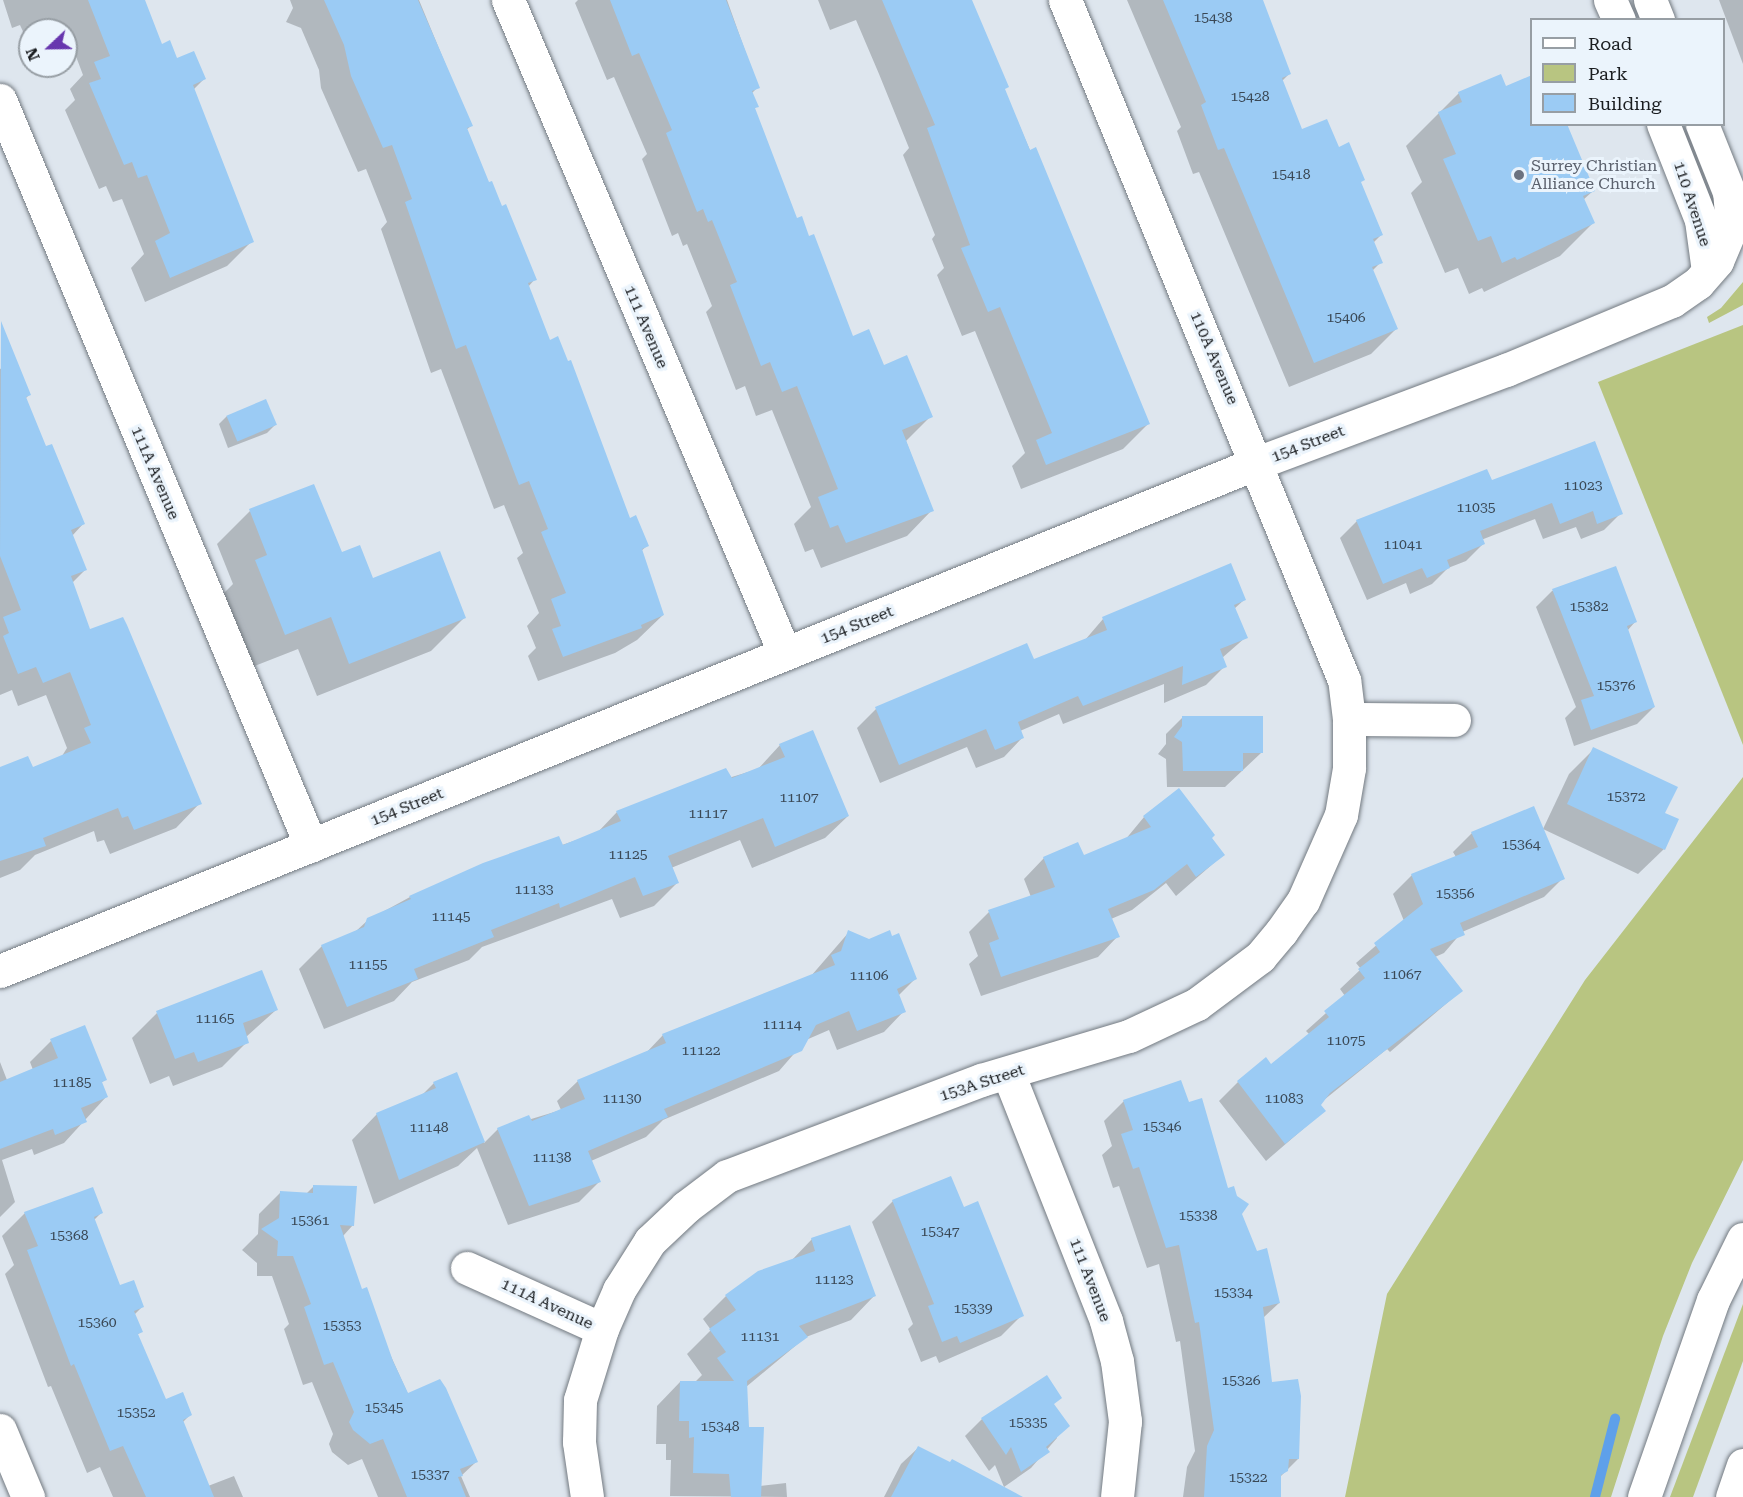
<!DOCTYPE html>
<html>
<head>
<meta charset="utf-8">
<style>
  body { margin:0 }
  #map { position:relative; width:1743px; height:1497px; overflow:hidden; background:#dee6ee; font-family:"Roboto Serif",serif }
  div>[style] { position:absolute }
  [style*='--x'] { left:calc(var(--x)*1px); top:calc(var(--y)*1px); width:calc(var(--w)*1px); rotate:calc(var(--a)*1deg) }
  .green>* { inset:0; background:#b8c581 }
  .shadow>* { inset:0; background:#0003 }
  .stream>* { height:10px; margin:-5px; padding:0 5px; transform-origin:5px; border-radius:5px; background:#5ea0ea }
  .building>* { inset:0; background:#9bcbf4; transform-origin:0 0 }
  .roads { filter:drop-shadow(0 0 2px #737a81) drop-shadow(0 0 2px #737a81) }
  .minor>* { height:33px; margin:-16.5px; padding:0 16.5px; transform-origin:16.5px; border-radius:16.5px; background:#fff }
  .tertiary>* { height:33px; margin:-16.5px; padding:0 16.5px; transform-origin:16.5px; border-radius:16.5px; background:#fff }
  .motorway>* { height:33px; margin:-16.5px; padding:0 16.5px; transform-origin:16.5px; border-radius:16.5px; background:#fff }
  .dots>* { width:16px; height:16px; translate:-50% -50%; box-sizing:border-box; border:3px solid #ebf4fc; border-radius:50% }
  span { translate:-50% -50%; white-space:nowrap; text-align:center; line-height:1.15; -webkit-text-stroke:6px #ebf4fc; paint-order:stroke }
  .number-label { font-size:14px; color:#3a4855 }
  .number-label span { -webkit-text-stroke-width:0 }
  .worship-label { font-size:16px; color:#5b616d }
  .left { translate:0 -50%; text-align:left }
  .street-label { font-size:16px; color:#1a1d20 }
  .legend { position:absolute; left:1530px; top:18px; width:195px; height:108px; box-sizing:border-box; background:#ebf4fc; border:2px solid #979ea4; margin:0; padding:8px 10px; list-style:none; font-size:18px; color:#1a1d20 }
  .legend li { display:flex; align-items:center; gap:12px; height:30px }
  .legend b { width:30px; border:2px solid #979ea4 }
  .north { position:absolute; left:18px; top:18px; width:60px; height:60px; box-sizing:border-box; background:#ebf4fc; border:2px solid #979ea4; border-radius:50%; rotate:248deg; font-size:16px; font-weight:700; line-height:24px; text-align:center; color:#1a1d20 }
  .north::after { content:''; display:block; margin:auto; width:21px; height:27px; background:#6736ae; clip-path:polygon(50% 0,100% 100%,50% 72%,0 100%) }
</style>
</head>
<body>
<div id="map">
  <div class="green">
    <div style="clip-path:polygon(1743px 282px,1743px 305px,1709px 323px,1707px 317px,1721px 308px)"></div>
    <div style="clip-path:polygon(1743px 325px,1743px 745px,1598px 382px)"></div>
    <div style="clip-path:polygon(1743px 777px,1743px 1160px,1692px 1263px,1663px 1336px,1611px 1497px,1345px 1497px,1387px 1294px,1585px 980px)"></div>
    <div style="clip-path:polygon(1743px 1304px,1743px 1361px,1693px 1497px,1670px 1497px)"></div>
  </div>
  <div class="shadow">
    <div style="clip-path:polygon(3px 0,143px 0,161px 46px,204px 79px,193px 90px,252px 241px,227px 266px,145px 302px,131px 268px,144px 254px,122px 199px,113px 202px,106px 186px,99px 189px,65px 110px,75px 100px,70px 89px,83px 75px,66px 30px,62px 23px,46px 30px,30px 30px,26px 38px,20px 25px,12px 28px)"></div>
    <div style="clip-path:polygon(290px 0,419px 0,471px 126px,466px 130px,488px 184px,535px 279px,528px 287px,550px 342px,629px 520px,647px 546px,641px 551px,663px 615px,637px 640px,615px 653px,538px 681px,528px 656px,536px 648px,527px 626px,539px 613px,517px 558px,523px 553px,504px 505px,494px 509px,441px 369px,431px 373px,381px 229px,387px 222px,366px 169px,358px 172px,321px 88px,319px 70px,301px 28px,286px 22px,293px 8px)"></div>
    <div style="clip-path:polygon(578px 0,727px 0,758px 87px,751px 94px,757px 106px,754px 109px,796px 220px,852px 338px,931px 416px,906px 441px,932px 510px,907px 536px,821px 568px,813px 549px,805px 552px,794px 524px,811px 507px,772px 410px,756px 416px,745px 386px,736px 390px,706px 312px,712px 306px,687px 244px,683px 246px,678px 233px,672px 236px,642px 159px,647px 154px,614px 77px,607px 80px,575px 3px)"></div>
    <div style="clip-path:polygon(818px 0,971px 0,1004px 90px,1148px 424px,1123px 449px,1021px 489px,1012px 466px,1025px 453px,975px 331px,962px 336px,937px 275px,944px 268px,932px 239px,935px 235px,903px 155px,909px 148px,879px 74px,856px 20px,830px 30px)"></div>
    <div style="clip-path:polygon(1127px 0,1261px 0,1289px 74px,1282px 81px,1301px 131px,1338px 149px,1360px 183px,1382px 234px,1373px 243px,1381px 262px,1372px 271px,1396px 329px,1371px 354px,1289px 387px,1199px 172px,1193px 174px,1177px 131px,1181px 127px)"></div>
    <div style="clip-path:polygon(1719px 0,1743px 0,1743px 64px)"></div>
    <div style="clip-path:polygon(1505px 88px,1532px 124px,1593px 191px,1583px 200px,1593px 223px,1560px 256px,1484px 292px,1482px 288px,1469px 294px,1458px 268px,1445px 273px,1411px 193px,1422px 182px,1406px 146px,1459px 93px)"></div>
    <div style="clip-path:polygon(16px 362px,29px 395px,25px 399px,45px 448px,83px 524px,72px 536px,85px 570px,72px 583px,89px 631px,200px 803px,176px 828px,110px 854px,104px 840px,97px 842px,94px 831px,35px 855px,20px 870px,0 878px,0 772px,32px 769px,62px 756px,67px 748px,46px 695px,18px 706px,12px 690px,0 695px,0 369px)"></div>
    <div style="clip-path:polygon(227px 416px,275px 425px,267px 433px,228px 448px,219px 424px)"></div>
    <div style="clip-path:polygon(1491px 482px,1621px 513px,1604px 530px,1581px 539px,1576px 527px,1543px 539px,1535px 519px,1481px 540px,1483px 544px,1466px 561px,1448px 568px,1432px 584px,1410px 594px,1406px 583px,1367px 600px,1340px 538px,1357px 521px)"></div>
    <div style="clip-path:polygon(250px 511px,341px 554px,372px 580px,464px 618px,431px 651px,317px 696px,298px 649px,252px 667px,223px 594px,233px 584px,217px 544px)"></div>
    <div style="clip-path:polygon(1616px 568px,1635px 622px,1627px 631px,1654px 707px,1637px 724px,1574px 746px,1565px 718px,1576px 707px,1536px 607px,1552px 591px)"></div>
    <div style="clip-path:polygon(1244px 600px,1234px 609px,1246px 637px,1222px 658px,1225px 666px,1206px 685px,1164px 703px,1164px 684px,1063px 724px,1059px 714px,1020px 731px,1022px 738px,1004px 757px,976px 768px,967px 747px,880px 783px,857px 728px,876px 709px,1033px 661px,1085px 640px,1103px 619px)"></div>
    <div style="clip-path:polygon(1183px 717px,1261px 753px,1225px 787px,1167px 787px,1166px 759px,1158px 754px,1166px 744px,1166px 734px)"></div>
    <div style="clip-path:polygon(780px 745px,848px 816px,825px 838px,752px 868px,740px 840px,671px 868px,677px 883px,654px 906px,620px 918px,612px 899px,482px 947px,469px 960px,412px 982px,394px 1001px,324px 1029px,299px 969px,322px 946px,355px 932px,368px 920px,410px 897px,597px 833px,617px 812px,758px 769px)"></div>
    <div style="clip-path:polygon(1594px 749px,1663px 813px,1664px 849px,1638px 874px,1543px 829px,1569px 774px)"></div>
    <div style="clip-path:polygon(1179px 790px,1223px 855px,1176px 896px,1166px 883px,1132px 910px,1111px 919px,1118px 936px,1098px 957px,981px 996px,969px 964px,978px 956px,969px 932px,989px 912px,1031px 897px,1024px 879px,1044px 858px,1083px 857px,1125px 840px,1144px 817px)"></div>
    <div style="clip-path:polygon(1472px 833px,1563px 878px,1544px 897px,1462px 932px,1444px 953px,1435px 957px,1461px 991px,1390px 1052px,1387px 1049px,1319px 1104px,1324px 1111px,1266px 1161px,1219px 1101px,1238px 1082px,1271px 1066px,1310px 1035px,1306px 1031px,1345px 996px,1340px 989px,1361px 969px,1356px 963px,1404px 921px,1393px 894px,1412px 875px,1456px 857px,1453px 852px)"></div>
    <div style="clip-path:polygon(849px 932px,915px 979px,898px 996px,904px 1011px,884px 1032px,837px 1050px,829px 1030px,806px 1040px,779px 1071px,663px 1120px,646px 1137px,591px 1161px,599px 1182px,579px 1202px,508px 1225px,477px 1148px,458px 1166px,374px 1204px,352px 1140px,377px 1114px,421px 1096px,434px 1083px,456px 1074px,484px 1143px,498px 1129px,561px 1110px,557px 1101px,578px 1081px,645px 1054px,663px 1035px,811px 976px)"></div>
    <div style="clip-path:polygon(276px 1010px,246px 1037px,247px 1042px,222px 1067px,173px 1086px,169px 1076px,150px 1084px,132px 1038px,157px 1013px)"></div>
    <div style="clip-path:polygon(51px 1041px,105px 1080px,101px 1083px,106px 1097px,64px 1143px,34px 1155px,32px 1149px,2px 1160px,15px 1202px,0 1217px,0 1062px,7px 1080px,33px 1070px,30px 1062px)"></div>
    <div style="clip-path:polygon(1124px 1101px,1227px 1190px,1279px 1303px,1263px 1318px,1271px 1384px,1298px 1459px,1279px 1478px,1279px 1497px,1183px 1497px,1187px 1467px,1195px 1451px,1180px 1341px,1176px 1342px,1159px 1264px,1147px 1268px,1119px 1186px,1113px 1188px,1102px 1155px,1112px 1146px,1104px 1121px)"></div>
    <div style="clip-path:polygon(314px 1186px,353px 1225px,343px 1236px,361px 1290px,408px 1394px,476px 1462px,461px 1476px,470px 1497px,378px 1497px,362px 1459px,348px 1465px,332px 1452px,329px 1444px,333px 1434px,312px 1382px,303px 1385px,284px 1329px,289px 1324px,272px 1276px,257px 1276px,257px 1263px,242px 1250px,258px 1234px,259px 1214px,280px 1193px,306px 1194px)"></div>
    <div style="clip-path:polygon(893px 1201px,963px 1209px,1022px 1315px,1001px 1336px,939px 1363px,936px 1356px,921px 1362px,908px 1329px,913px 1324px,872px 1222px)"></div>
    <div style="clip-path:polygon(25px 1213px,101px 1213px,94px 1220px,120px 1287px,143px 1306px,134px 1315px,141px 1332px,137px 1335px,165px 1401px,190px 1415px,182px 1423px,208px 1486px,234px 1476px,243px 1497px,113px 1497px,100px 1467px,87px 1473px,51px 1386px,48px 1387px,5px 1274px,14px 1265px,2px 1236px)"></div>
    <div style="clip-path:polygon(812px 1239px,874px 1296px,851px 1320px,806px 1337px,746px 1387px,747px 1428px,760px 1486px,786px 1483px,787px 1497px,670px 1496px,671px 1460px,666px 1460px,666px 1444px,656px 1444px,657px 1406px,680px 1382px,695px 1382px,702px 1375px,687px 1354px,711px 1330px,703px 1319px,726px 1296px,791px 1261px)"></div>
    <div style="clip-path:polygon(1046px 1377px,1057px 1438px,1031px 1468px,1004px 1487px,995px 1465px,989px 1471px,965px 1436px,982px 1419px)"></div>
    <div style="clip-path:polygon(918px 1448px,983px 1497px,884px 1497px,901px 1464px)"></div>
  </div>
  <div class="stream">
    <div style="--x:1595;--y:1497;--w:81;--a:-75.6"></div>
  </div>
  <div class="building">
    <div style="clip-path:polygon(88px 0,145px 0,162px 44px,170px 40px,177px 58px,194px 51px,206px 79px,193px 85px,254px 242px,170px 278px,155px 241px,170px 233px,147px 175px,138px 178px,132px 162px,124px 165px,89px 83px,101px 79px,94px 62px,110px 56px)"></div>
    <div style="clip-path:polygon(324px 0,418px 0,473px 126px,467px 128px,489px 182px,492px 181px,502px 206px,506px 204px,537px 280px,528px 283px,550px 340px,558px 336px,568px 361px,571px 360px,630px 518px,636px 515px,649px 546px,642px 549px,664px 615px,641px 625px,642px 628px,563px 657px,552px 629px,561px 626px,551px 599px,566px 593px,541px 532px,548px 529px,529px 481px,519px 485px,466px 345px,456px 349px,405px 202px,412px 199px,392px 145px,383px 148px,351px 76px,344px 45px)"></div>
    <div style="clip-path:polygon(610px 0,726px 0,760px 88px,752px 91px,759px 107px,755px 108px,797px 218px,802px 216px,809px 236px,814px 234px,853px 336px,869px 329px,884px 365px,907px 355px,933px 417px,902px 430px,934px 511px,846px 543px,838px 525px,830px 528px,818px 497px,838px 489px,797px 386px,782px 392px,770px 362px,761px 366px,730px 285px,737px 282px,712px 220px,708px 222px,703px 209px,697px 212px,666px 133px,672px 130px,639px 53px,632px 56px)"></div>
    <div style="clip-path:polygon(882px 0,972px 0,1009px 87px,1005px 89px,1030px 150px,1036px 147px,1150px 424px,1046px 465px,1036px 440px,1052px 433px,1000px 307px,988px 312px,961px 248px,970px 245px,927px 128px,935px 125px)"></div>
    <div style="clip-path:polygon(1163px 0,1263px 0,1291px 74px,1282px 78px,1302px 129px,1327px 119px,1339px 147px,1349px 142px,1365px 180px,1361px 182px,1383px 235px,1373px 239px,1383px 263px,1372px 267px,1398px 329px,1314px 363px,1224px 148px,1218px 150px,1201px 105px,1206px 102px)"></div>
    <div style="clip-path:polygon(1501px 74px,1506px 86px,1532px 75px,1532px 124px,1567px 124px,1595px 191px,1583px 196px,1595px 223px,1517px 260px,1515px 257px,1502px 263px,1491px 236px,1478px 241px,1443px 159px,1456px 154px,1438px 112px,1462px 102px,1458px 92px)"></div>
    <div style="clip-path:polygon(1px 321px,31px 395px,26px 397px,46px 446px,52px 444px,85px 524px,71px 530px,87px 570px,71px 576px,90px 629px,123px 617px,127px 625px,202px 804px,134px 830px,128px 816px,122px 818px,118px 808px,43px 838px,46px 846px,0 861px,0 767px,28px 756px,33px 767px,91px 743px,84px 728px,91px 725px,70px 672px,43px 683px,36px 667px,18px 674px,3px 636px,9px 633px,3px 617px,21px 610px,0 556px)"></div>
    <div style="left:266px;top:399px;width:28px;height:43px;rotate:67deg"></div>
    <div style="clip-path:polygon(1595px 441px,1623px 514px,1597px 524px,1593px 511px,1560px 524px,1552px 503px,1480px 531px,1485px 544px,1447px 560px,1450px 568px,1427px 578px,1422px 568px,1383px 584px,1356px 520px,1487px 469px,1492px 480px)"></div>
    <div style="clip-path:polygon(314px 484px,342px 552px,360px 545px,373px 578px,440px 551px,466px 618px,349px 664px,331px 617px,285px 635px,255px 560px,267px 555px,249px 509px)"></div>
    <div style="clip-path:polygon(1231px 563px,1246px 600px,1234px 605px,1248px 638px,1220px 649px,1227px 667px,1182px 685px,1183px 666px,1083px 706px,1078px 696px,1018px 722px,1024px 738px,995px 750px,986px 729px,899px 765px,875px 707px,1027px 643px,1034px 659px,1107px 630px,1102px 617px)"></div>
    <div style="clip-path:polygon(1616px 566px,1637px 622px,1627px 626px,1655px 707px,1591px 730px,1581px 700px,1594px 696px,1552px 589px)"></div>
    <div style="clip-path:polygon(1182px 716px,1263px 716px,1263px 753px,1243px 753px,1243px 771px,1183px 771px,1182px 742px,1174px 737px,1182px 726px)"></div>
    <div style="clip-path:polygon(813px 730px,849px 816px,775px 847px,763px 818px,668px 856px,679px 883px,643px 896px,635px 877px,560px 908px,559px 903px,491px 930px,494px 937px,414px 969px,418px 979px,347px 1007px,321px 945px,364px 927px,367px 918px,411px 899px,409px 896px,483px 863px,559px 836px,563px 845px,621px 821px,616px 811px,644px 800px,726px 768px,732px 778px,785px 757px,779px 744px)"></div>
    <div style="clip-path:polygon(1593px 747px,1678px 787px,1665px 813px,1679px 819px,1665px 850px,1567px 804px)"></div>
    <div style="clip-path:polygon(1179px 788px,1215px 835px,1212px 838px,1225px 855px,1196px 877px,1187px 864px,1154px 890px,1108px 909px,1120px 937px,1001px 977px,989px 943px,999px 939px,988px 910px,1055px 887px,1043px 857px,1078px 842px,1084px 855px,1151px 827px,1143px 816px)"></div>
    <div style="clip-path:polygon(1534px 806px,1565px 879px,1460px 923px,1465px 935px,1430px 949px,1463px 991px,1330px 1093px,1321px 1105px,1326px 1111px,1285px 1144px,1237px 1081px,1266px 1057px,1271px 1064px,1329px 1017px,1324px 1011px,1365px 978px,1358px 969px,1380px 952px,1374px 943px,1423px 904px,1411px 874px,1478px 847px,1471px 832px)"></div>
    <div style="clip-path:polygon(848px 930px,869px 939px,890px 930px,892px 936px,899px 933px,917px 979px,897px 989px,906px 1012px,857px 1031px,849px 1011px,816px 1025px,802px 1051px,664px 1109px,668px 1117px,588px 1151px,601px 1182px,529px 1206px,497px 1128px,529px 1115px,532px 1121px,585px 1099px,577px 1080px,666px 1043px,662px 1034px,835px 965px,831px 955px,841px 951px)"></div>
    <div style="clip-path:polygon(262px 970px,278px 1010px,243px 1023px,249px 1043px,198px 1062px,194px 1052px,175px 1059px,156px 1011px)"></div>
    <div style="clip-path:polygon(85px 1025px,107px 1080px,102px 1082px,108px 1097px,81px 1108px,87px 1122px,55px 1135px,53px 1129px,0 1149px,0 1082px,58px 1058px,50px 1039px)"></div>
    <div style="clip-path:polygon(457px 1072px,485px 1142px,399px 1180px,376px 1113px,436px 1088px,433px 1082px)"></div>
    <div style="clip-path:polygon(1181px 1080px,1189px 1102px,1202px 1098px,1228px 1188px,1234px 1186px,1237px 1196px,1249px 1204px,1242px 1214px,1257px 1251px,1267px 1248px,1280px 1303px,1263px 1307px,1272px 1382px,1298px 1379px,1301px 1396px,1299px 1459px,1289px 1459px,1288px 1471px,1281px 1475px,1281px 1497px,1204px 1497px,1207px 1446px,1214px 1430px,1199px 1322px,1195px 1323px,1179px 1245px,1166px 1248px,1139px 1167px,1133px 1169px,1121px 1134px,1133px 1130px,1123px 1100px)"></div>
    <div style="clip-path:polygon(951px 1176px,964px 1207px,978px 1201px,1024px 1316px,960px 1343px,957px 1336px,942px 1342px,928px 1306px,934px 1304px,892px 1200px)"></div>
    <div style="clip-path:polygon(313px 1185px,357px 1186px,354px 1226px,340px 1225px,362px 1289px,367px 1287px,393px 1361px,408px 1393px,440px 1379px,446px 1388px,478px 1462px,460px 1469px,463px 1476px,458px 1477px,466px 1497px,407px 1497px,383px 1439px,370px 1444px,353px 1430px,349px 1422px,354px 1412px,333px 1362px,324px 1365px,304px 1307px,311px 1304px,293px 1256px,277px 1256px,278px 1241px,261px 1229px,279px 1218px,280px 1191px,313px 1193px)"></div>
    <div style="clip-path:polygon(93px 1187px,103px 1213px,94px 1217px,120px 1285px,134px 1280px,144px 1307px,134px 1311px,143px 1332px,138px 1334px,166px 1399px,183px 1392px,192px 1415px,183px 1420px,214px 1497px,146px 1497px,123px 1446px,110px 1451px,74px 1364px,71px 1366px,27px 1250px,38px 1246px,24px 1212px)"></div>
    <div style="clip-path:polygon(850px 1225px,876px 1296px,799px 1326px,808px 1337px,747px 1381px,749px 1427px,764px 1427px,761px 1497px,731px 1497px,729px 1474px,693px 1473px,694px 1437px,689px 1438px,689px 1421px,679px 1421px,680px 1381px,734px 1381px,717px 1358px,726px 1352px,709px 1329px,736px 1310px,725px 1295px,758px 1271px,815px 1251px,811px 1238px)"></div>
    <div style="clip-path:polygon(1047px 1375px,1062px 1398px,1054px 1404px,1070px 1426px,1046px 1447px,1050px 1452px,1021px 1472px,1011px 1447px,1006px 1455px,981px 1418px)"></div>
    <div style="clip-path:polygon(918px 1446px,950px 1462px,952px 1459px,1023px 1497px,891px 1497px)"></div>
  </div>
  <div class="roads">
    <div class="minor">
      <div style="--x:508;--y:0;--w:710;--a:67.05"></div>
      <div style="--x:0;--y:100;--w:808;--a:67.37"></div>
      <div style="--x:1349;--y:719;--w:105;--a:0.5"></div>
      <div style="--x:1008;--y:1073;--w:267;--a:68.4"></div>
      <div style="--x:1106;--y:1321;--w:41;--a:74.6"></div>
      <div style="--x:1117;--y:1361;--w:61;--a:82.4"></div>
      <div style="--x:1125;--y:1421;--w:76;--a:96"></div>
      <div style="--x:467;--y:1268;--w:148;--a:24.3"></div>
      <div style="--x:587;--y:1497;--w:56;--a:-98.3"></div>
      <div style="--x:579;--y:1442;--w:42;--a:-88.6"></div>
      <div style="--x:580;--y:1400;--w:74;--a:-72.8"></div>
      <div style="--x:602;--y:1329;--w:43;--a:-66.4"></div>
      <div style="--x:619;--y:1290;--w:58;--a:-57.7"></div>
      <div style="--x:650;--y:1241;--w:50;--a:-43.4"></div>
      <div style="--x:686;--y:1207;--w:51;--a:-37.1"></div>
      <div style="--x:727;--y:1176;--w:272;--a:-20.7"></div>
      <div style="--x:981;--y:1080;--w:154;--a:-16.6"></div>
      <div style="--x:1129;--y:1036;--w:75;--a:-25.2"></div>
      <div style="--x:1197;--y:1004;--w:79;--a:-36.7"></div>
      <div style="--x:1260;--y:957;--w:33;--a:-50"></div>
      <div style="--x:1281;--y:932;--w:38;--a:-55"></div>
      <div style="--x:1303;--y:901;--w:94;--a:-66.2"></div>
      <div style="--x:1341;--y:815;--w:48;--a:-80.3"></div>
      <div style="--x:1349;--y:768;--w:49;--a:-90"></div>
      <div style="--x:1349;--y:719;--w:39;--a:-97"></div>
      <div style="--x:1344;--y:680;--w:735;--a:-112.31"></div>
    </div>
    <div class="tertiary">
      <div style="--x:1610;--y:0;--w:22;--a:66"></div>
      <div style="--x:1650;--y:0;--w:22;--a:68"></div>
      <div style="--x:1663;--y:124;--w:103;--a:68.4"></div>
      <div style="--x:1701;--y:220;--w:51;--a:82.2"></div>
      <div style="--x:0;--y:971;--w:1356;--a:-22.01"></div>
      <div style="--x:1257;--y:463;--w:266;--a:-20.5"></div>
      <div style="--x:1506;--y:370;--w:180;--a:-22.6"></div>
      <div style="--x:1672;--y:301;--w:32;--a:-35"></div>
      <div style="--x:1698;--y:283;--w:29;--a:-49"></div>
      <div style="--x:1717;--y:261;--w:39;--a:-67"></div>
      <div style="--x:1732;--y:225;--w:33;--a:-95"></div>
      <div style="--x:1729;--y:192;--w:73;--a:-111.7"></div>
      <div style="--x:0;--y:1430;--w:73;--a:67.3"></div>
    </div>
    <div class="motorway">
      <div style="--x:1644;--y:1497;--w:209;--a:-70.7"></div>
      <div style="--x:1713;--y:1300;--w:68;--a:-63.8"></div>
      <div style="--x:1732;--y:1497;--w:34;--a:-71"></div>
    </div>
  </div>
  <div class="dots">
    <div style="left:1519px;top:175px;background:#6b7280"></div>
  </div>
  <div class="number-label">
    <span style="left:1213px;top:17px">15438</span>
    <span style="left:1250px;top:96px">15428</span>
    <span style="left:1291px;top:174px">15418</span>
    <span style="left:1346px;top:317px">15406</span>
    <span style="left:1583px;top:485px">11023</span>
    <span style="left:1476px;top:507px">11035</span>
    <span style="left:1403px;top:544px">11041</span>
    <span style="left:1589px;top:606px">15382</span>
    <span style="left:1616px;top:685px">15376</span>
    <span style="left:1626px;top:796px">15372</span>
    <span style="left:799px;top:797px">11107</span>
    <span style="left:708px;top:813px">11117</span>
    <span style="left:1521px;top:844px">15364</span>
    <span style="left:628px;top:854px">11125</span>
    <span style="left:534px;top:889px">11133</span>
    <span style="left:1455px;top:893px">15356</span>
    <span style="left:451px;top:916px">11145</span>
    <span style="left:368px;top:964px">11155</span>
    <span style="left:1402px;top:974px">11067</span>
    <span style="left:869px;top:975px">11106</span>
    <span style="left:215px;top:1018px">11165</span>
    <span style="left:782px;top:1024px">11114</span>
    <span style="left:1346px;top:1040px">11075</span>
    <span style="left:701px;top:1050px">11122</span>
    <span style="left:72px;top:1082px">11185</span>
    <span style="left:622px;top:1098px">11130</span>
    <span style="left:1284px;top:1098px">11083</span>
    <span style="left:1162px;top:1126px">15346</span>
    <span style="left:429px;top:1127px">11148</span>
    <span style="left:552px;top:1157px">11138</span>
    <span style="left:1198px;top:1215px">15338</span>
    <span style="left:310px;top:1220px">15361</span>
    <span style="left:940px;top:1231px">15347</span>
    <span style="left:69px;top:1235px">15368</span>
    <span style="left:834px;top:1279px">11123</span>
    <span style="left:1233px;top:1292px">15334</span>
    <span style="left:973px;top:1308px">15339</span>
    <span style="left:97px;top:1322px">15360</span>
    <span style="left:342px;top:1325px">15353</span>
    <span style="left:760px;top:1336px">11131</span>
    <span style="left:1241px;top:1380px">15326</span>
    <span style="left:384px;top:1407px">15345</span>
    <span style="left:136px;top:1412px">15352</span>
    <span style="left:1028px;top:1422px">15335</span>
    <span style="left:720px;top:1426px">15348</span>
    <span style="left:430px;top:1474px">15337</span>
    <span style="left:1248px;top:1477px">15322</span>
  </div>
  <div class="worship-label">
    <span class="left" style="left:1531px;top:175px">Surrey Christian<br>Alliance Church</span>
  </div>
  <div class="street-label">
    <span style="left:1692px;top:204px;rotate:72deg">110 Avenue</span>
    <span style="left:646px;top:327px;rotate:67deg">111 Avenue</span>
    <span style="left:1214px;top:358px;rotate:67deg">110A Avenue</span>
    <span style="left:1308px;top:444px;rotate:-21deg">154 Street</span>
    <span style="left:155px;top:473px;rotate:67deg">111A Avenue</span>
    <span style="left:857px;top:625px;rotate:-22deg">154 Street</span>
    <span style="left:407px;top:807px;rotate:-22deg">154 Street</span>
    <span style="left:982px;top:1083px;rotate:-18deg">153A Street</span>
    <span style="left:1090px;top:1280px;rotate:69deg">111 Avenue</span>
    <span style="left:547px;top:1304px;rotate:25deg">111A Avenue</span>
  </div>
  <ul class="legend">
  <li><b style="height:8px;background:#fff"></b>Road</li>
  <li><b style="height:16px;background:#b8c581"></b>Park</li>
  <li><b style="height:16px;background:#9bcbf4"></b>Building</li>
  </ul>
  <div class="north">N</div>
</div>
</body>
</html>
